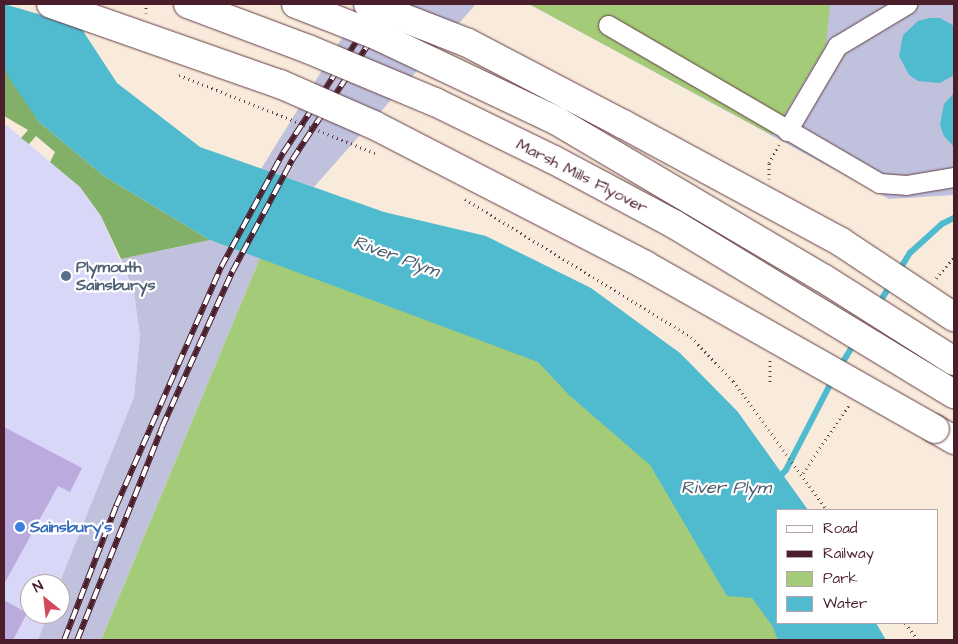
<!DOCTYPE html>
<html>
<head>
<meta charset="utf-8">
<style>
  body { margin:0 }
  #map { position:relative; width:958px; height:644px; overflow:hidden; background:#f9ebdb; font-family:"Architects Daughter",sans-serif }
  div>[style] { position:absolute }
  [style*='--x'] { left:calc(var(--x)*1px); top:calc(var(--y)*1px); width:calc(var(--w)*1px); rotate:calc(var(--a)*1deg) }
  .built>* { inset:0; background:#d9d7f8 }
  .industrial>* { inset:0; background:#c0c2dd }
  .green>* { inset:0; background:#a4cc78 }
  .forest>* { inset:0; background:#83b068 }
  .water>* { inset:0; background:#50bace }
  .pier>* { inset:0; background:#f9ebdb }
  .stream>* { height:5.5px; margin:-2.75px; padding:0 2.75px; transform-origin:2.75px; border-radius:2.75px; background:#50bace }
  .building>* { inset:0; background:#baaadd }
  .path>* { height:3px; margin-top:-1.5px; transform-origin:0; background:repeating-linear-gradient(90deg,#643e45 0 1px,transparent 0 5px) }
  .roads { filter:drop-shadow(0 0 1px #643e45) drop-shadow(0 0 1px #643e45) }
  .minor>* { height:19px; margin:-9.5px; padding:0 9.5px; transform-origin:9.5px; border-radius:9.5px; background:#fff }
  .highway>* { height:28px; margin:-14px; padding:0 14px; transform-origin:14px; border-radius:14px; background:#fff }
  .rail>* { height:5.5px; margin-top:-2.75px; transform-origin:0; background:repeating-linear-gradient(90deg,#fff 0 11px,#4a1f2b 0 22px); box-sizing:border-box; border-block:1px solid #4a1f2b }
  .path-bridge>* { height:3px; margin-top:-1.5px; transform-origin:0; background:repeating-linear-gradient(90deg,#643e45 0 1px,transparent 0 5px) }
  .bridges { filter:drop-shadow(0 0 1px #643e45) drop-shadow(0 0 1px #643e45) }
  .highway-bridge>* { height:28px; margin:-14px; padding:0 14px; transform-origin:14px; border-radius:14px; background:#fff }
  .dots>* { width:14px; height:14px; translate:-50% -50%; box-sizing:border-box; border:2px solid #fff; border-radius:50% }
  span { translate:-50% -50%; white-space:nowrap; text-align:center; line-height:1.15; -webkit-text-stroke:4.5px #fff; paint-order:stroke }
  .street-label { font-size:16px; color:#4a1f2b }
  .service-label { font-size:16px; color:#4e5e75; font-weight:700 }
  .left { translate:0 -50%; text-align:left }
  .shop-label { font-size:16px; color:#366cbe; font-weight:700 }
  .water-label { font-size:18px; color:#4c5d6c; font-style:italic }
  .frame { position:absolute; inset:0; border:5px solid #4a1f2b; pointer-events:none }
  .legend { position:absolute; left:776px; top:509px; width:162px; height:115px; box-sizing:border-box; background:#fff; border:1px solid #b7a5aa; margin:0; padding:6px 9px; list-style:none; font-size:15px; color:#4a1f2b }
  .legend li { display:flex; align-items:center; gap:10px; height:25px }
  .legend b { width:25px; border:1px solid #b7a5aa }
  .north { position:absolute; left:20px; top:574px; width:50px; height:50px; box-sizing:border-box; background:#fff; border:1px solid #b7a5aa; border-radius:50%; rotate:331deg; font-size:14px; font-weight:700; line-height:20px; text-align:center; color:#4a1f2b }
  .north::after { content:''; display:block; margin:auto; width:18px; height:22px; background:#d1495b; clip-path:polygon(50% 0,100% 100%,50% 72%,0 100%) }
</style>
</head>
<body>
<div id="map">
  <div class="built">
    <div style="clip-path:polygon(4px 123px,80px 187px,101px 216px,134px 293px,140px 336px,134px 397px,59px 584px,30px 584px,30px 614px,48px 614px,38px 640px,4px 640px)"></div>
  </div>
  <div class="industrial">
    <div style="clip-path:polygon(363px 4px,476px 4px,314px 187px,261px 169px)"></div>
    <div style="clip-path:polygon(529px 4px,954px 4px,954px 195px,889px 199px)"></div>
    <div style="clip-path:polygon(210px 240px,260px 258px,101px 640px,38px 640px,48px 614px,60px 614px,59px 584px,134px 397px,140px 336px,134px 293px,121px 259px)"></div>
  </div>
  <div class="green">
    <div style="clip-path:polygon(529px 4px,830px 4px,826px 45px,772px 135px)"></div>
    <div style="clip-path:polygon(260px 258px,605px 377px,777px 623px,793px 640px,101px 640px)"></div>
  </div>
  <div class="forest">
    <div style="clip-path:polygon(4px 66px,39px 122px,104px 176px,210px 240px,121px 259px,101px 216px,80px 187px,50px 162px,55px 152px,36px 136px,29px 144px,21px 138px,28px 130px,4px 116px)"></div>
  </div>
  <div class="water">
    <div style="clip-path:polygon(4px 4px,72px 4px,85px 34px,117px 83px,200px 147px,384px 212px,486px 236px,591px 288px,680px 353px,738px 412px,808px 510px,777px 510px,777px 623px,876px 623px,886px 640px,778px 640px,773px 627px,752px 598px,727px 596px,650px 465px,569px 395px,538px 362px,210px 240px,104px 176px,39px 122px,9px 78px,4px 66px)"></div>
    <div style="clip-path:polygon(929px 18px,940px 18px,954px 26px,954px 75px,940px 83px,918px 81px,909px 75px,899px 56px,903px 35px,918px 21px)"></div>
    <div style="clip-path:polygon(954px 93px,954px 147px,944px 136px,940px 125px,944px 104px)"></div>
  </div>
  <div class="pier">
    <div style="clip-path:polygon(4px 4px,75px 4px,69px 23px)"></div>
  </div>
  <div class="stream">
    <div style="--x:899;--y:271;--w:21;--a:-59"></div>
    <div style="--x:910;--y:253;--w:43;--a:-42.2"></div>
    <div style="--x:942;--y:224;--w:13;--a:-27"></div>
    <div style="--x:878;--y:305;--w:26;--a:-58"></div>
    <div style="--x:840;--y:367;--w:29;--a:-59"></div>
    <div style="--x:777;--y:480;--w:13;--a:-48"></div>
    <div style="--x:786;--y:470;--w:102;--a:-62.7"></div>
  </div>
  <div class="building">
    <div style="clip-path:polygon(4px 427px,82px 468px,70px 492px,58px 486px,4px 584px)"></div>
    <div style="clip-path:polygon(4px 600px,27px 613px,13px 640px,4px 640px)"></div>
  </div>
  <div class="path">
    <div style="--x:146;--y:13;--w:9;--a:-90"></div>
    <div style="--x:769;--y:179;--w:16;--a:-90"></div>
    <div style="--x:769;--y:163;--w:21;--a:-61"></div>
    <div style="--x:465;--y:199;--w:265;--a:31.4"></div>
    <div style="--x:691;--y:337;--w:61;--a:46.3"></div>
    <div style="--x:733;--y:381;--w:160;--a:53.9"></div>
    <div style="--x:936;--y:278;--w:28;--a:-49"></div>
    <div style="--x:770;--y:360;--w:23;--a:90"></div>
    <div style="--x:803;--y:473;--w:82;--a:-55.9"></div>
    <div style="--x:905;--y:623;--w:21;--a:53"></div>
  </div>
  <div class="roads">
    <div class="minor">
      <div style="--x:608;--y:25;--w:314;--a:30.2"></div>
      <div style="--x:879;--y:183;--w:27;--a:4"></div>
      <div style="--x:906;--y:185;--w:49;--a:-9.5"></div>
      <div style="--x:787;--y:131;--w:99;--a:-59.5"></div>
      <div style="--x:837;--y:46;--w:82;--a:-31"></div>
    </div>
    <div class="highway">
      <div style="--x:935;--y:429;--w:22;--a:30"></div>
    </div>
  </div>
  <div class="rail">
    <div style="--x:64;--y:640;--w:144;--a:-68.8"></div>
    <div style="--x:116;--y:506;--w:261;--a:-66.3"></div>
    <div style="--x:221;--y:267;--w:130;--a:-61.5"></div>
    <div style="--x:283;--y:153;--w:178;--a:-56.7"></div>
    <div style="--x:77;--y:640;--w:229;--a:-68.2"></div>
    <div style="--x:162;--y:427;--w:170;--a:-65.7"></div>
    <div style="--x:232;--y:272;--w:127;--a:-61.8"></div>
    <div style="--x:292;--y:160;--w:187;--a:-56.6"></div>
  </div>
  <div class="path-bridge">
    <div style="--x:179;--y:75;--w:211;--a:21.7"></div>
  </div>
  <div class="bridges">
    <div class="highway-bridge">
      <div style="--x:51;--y:4;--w:243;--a:19.3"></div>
      <div style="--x:280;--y:84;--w:103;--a:23.6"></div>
      <div style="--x:374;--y:125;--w:305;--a:27.3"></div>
      <div style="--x:645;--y:265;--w:333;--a:29.5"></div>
      <div style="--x:188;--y:4;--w:128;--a:20.6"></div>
      <div style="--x:308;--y:49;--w:138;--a:22.7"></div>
      <div style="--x:435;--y:102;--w:132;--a:26"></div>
      <div style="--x:554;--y:160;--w:136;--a:28.1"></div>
      <div style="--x:674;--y:224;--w:328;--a:31.3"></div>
      <div style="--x:296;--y:4;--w:88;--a:21.3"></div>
      <div style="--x:378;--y:36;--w:198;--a:25.4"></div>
      <div style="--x:557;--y:121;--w:309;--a:30.6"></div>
      <div style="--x:823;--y:278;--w:155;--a:32.4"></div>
      <div style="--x:368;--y:4;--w:107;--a:21.3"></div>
      <div style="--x:468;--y:43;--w:175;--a:27.6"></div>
      <div style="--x:623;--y:124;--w:248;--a:28.4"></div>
      <div style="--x:841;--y:242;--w:136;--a:33.6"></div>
    </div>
  </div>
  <div class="dots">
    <div style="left:66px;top:276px;background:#5c6f8a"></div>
    <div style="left:20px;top:527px;background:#3f7fe0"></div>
  </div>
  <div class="street-label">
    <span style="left:582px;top:176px;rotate:27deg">Marsh Mills Flyover</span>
  </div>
  <div class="service-label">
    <span class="left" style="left:76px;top:276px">Plymouth<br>Sainsburys</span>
  </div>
  <div class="shop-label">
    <span class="left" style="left:30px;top:527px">Sainsbury's</span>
  </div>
  <div class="water-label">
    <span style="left:396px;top:257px;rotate:20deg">River Plym</span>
    <span style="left:726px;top:488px">River Plym</span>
  </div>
  <div class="frame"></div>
  <ul class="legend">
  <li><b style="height:6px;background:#fff"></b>Road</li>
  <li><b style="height:6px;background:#4a1f2b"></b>Railway</li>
  <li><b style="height:14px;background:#a4cc78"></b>Park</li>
  <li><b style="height:14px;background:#50bace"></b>Water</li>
  </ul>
  <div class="north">N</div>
</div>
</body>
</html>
